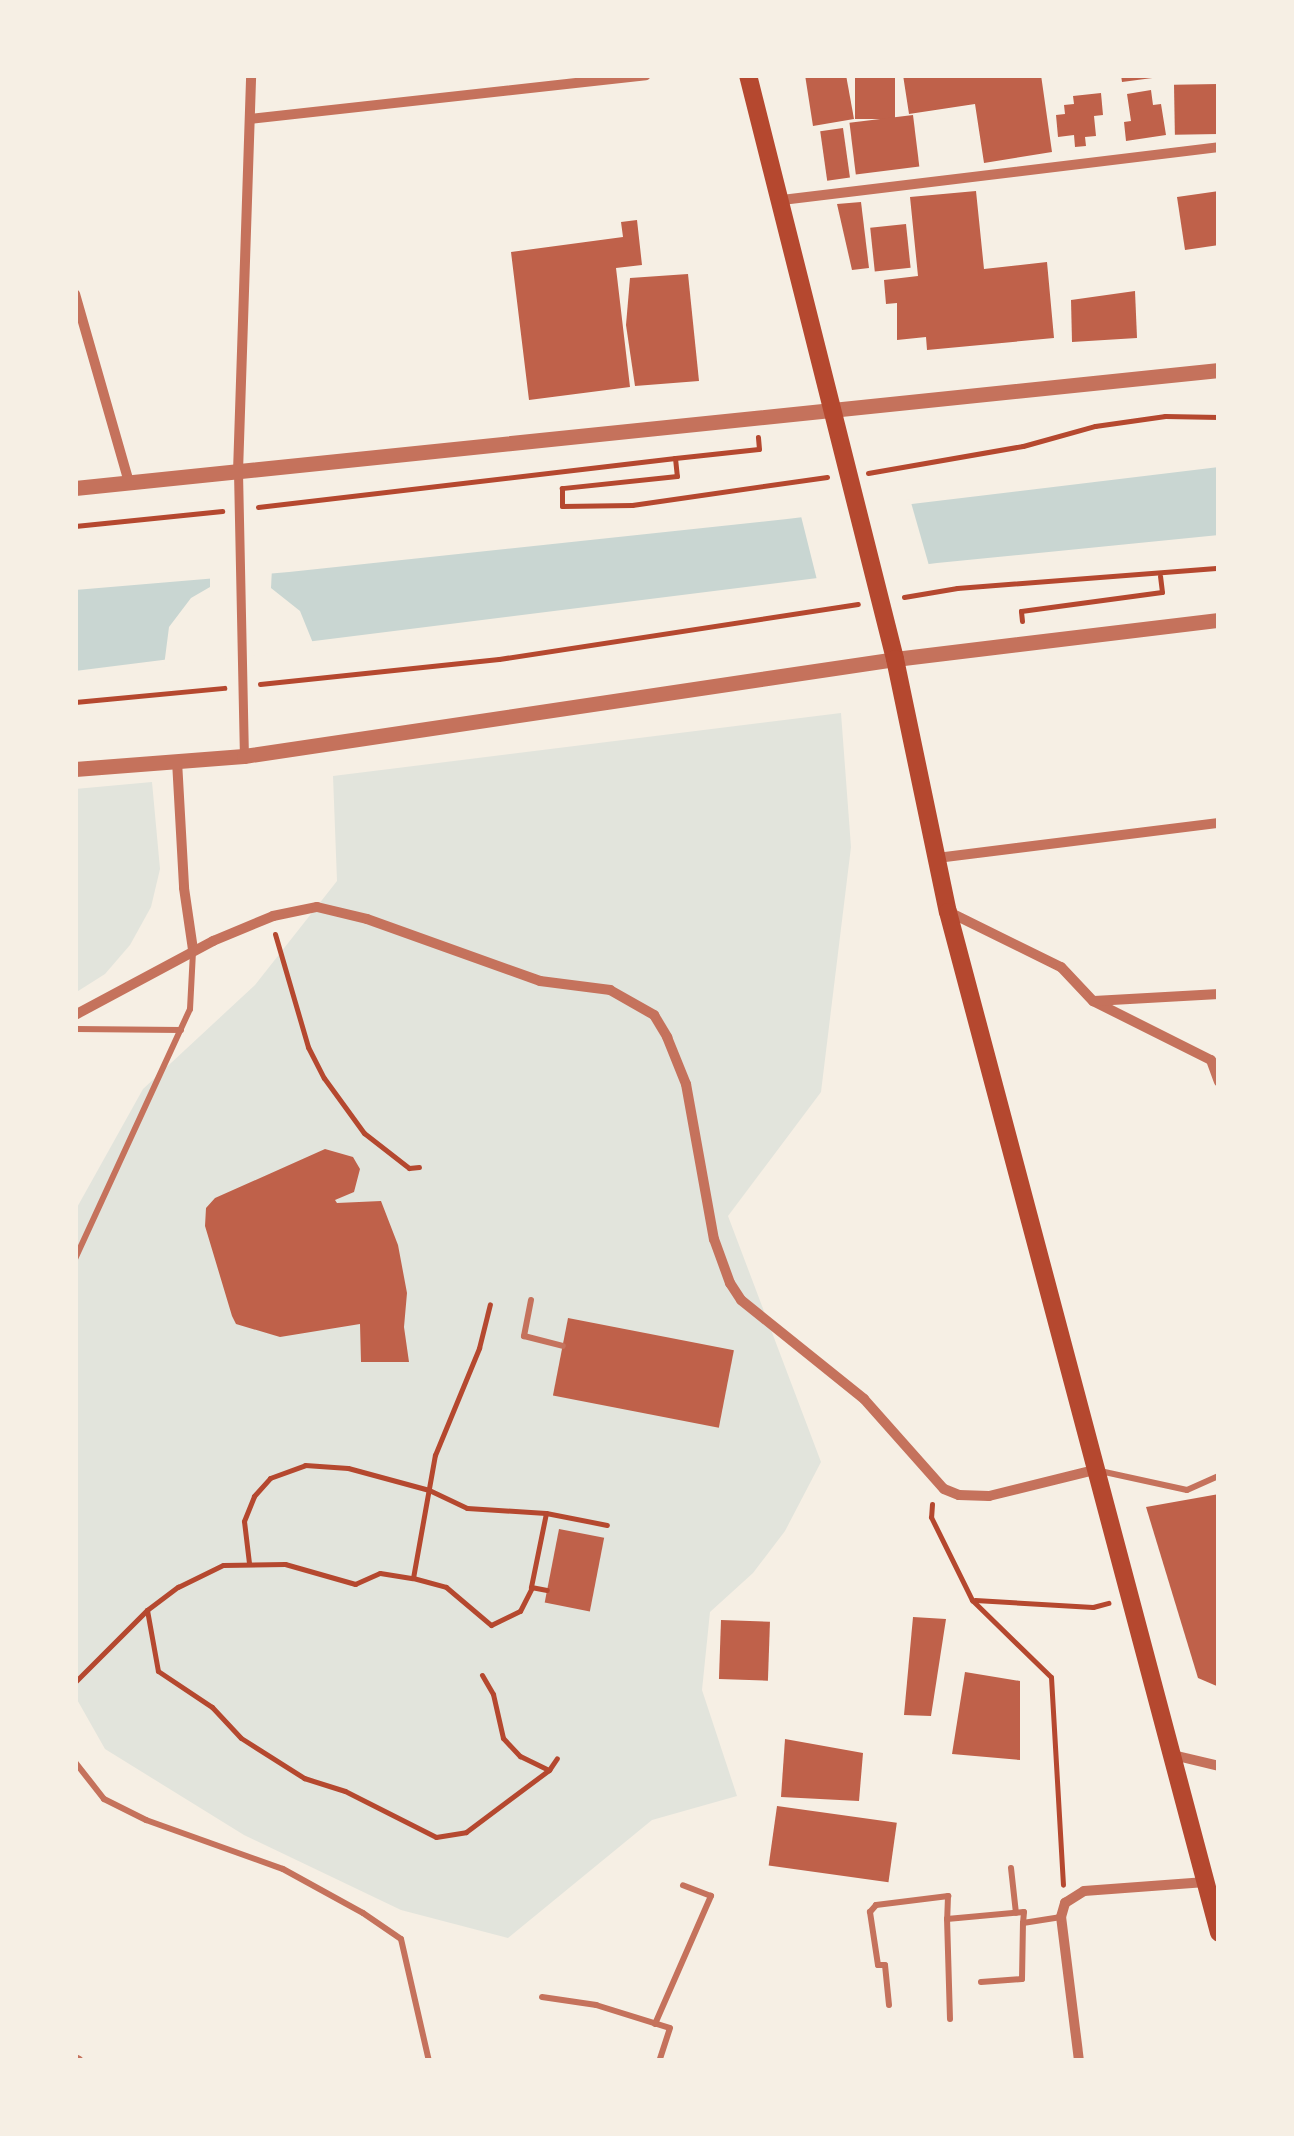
<!DOCTYPE html>
<html>
<head>
<meta charset="utf-8">
<style>
  body { margin:0 }
  #map { position:relative; width:1294px; height:2136px; overflow:hidden; background:#f6efe4; font-family:Commissioner,sans-serif }
  div>[style] { position:absolute }
  [style*='--x'] { left:calc(var(--x)*1px); top:calc(var(--y)*1px); width:calc(var(--w)*1px); rotate:calc(var(--a)*1deg) }
  .green>* { inset:0; background:#e2e4dc }
  .water>* { inset:0; background:#c9d6d2 }
  .pier>* { inset:0; background:#f6efe4 }
  .building>* { inset:0; background:#bf614a; transform-origin:0 0 }
  .path>* { height:5px; margin:-2.5px; padding:0 2.5px; transform-origin:2.5px; border-radius:2.5px; background:#b5482f }
  .service>* { height:6px; margin:-3px; padding:0 3px; transform-origin:3px; border-radius:3px; background:#c5725c }
  .pedestrian>* { height:9px; margin:-4.5px; padding:0 4.5px; transform-origin:4.5px; border-radius:4.5px; background:#c5725c }
  .minor>* { height:10px; margin:-5px; padding:0 5px; transform-origin:5px; border-radius:5px; background:#c5725c }
  .tertiary>* { height:15px; margin:-7.5px; padding:0 7.5px; transform-origin:7.5px; border-radius:7.5px; background:#c5725c }
  .secondary>* { height:18px; margin:-9px; padding:0 9px; transform-origin:9px; border-radius:9px; background:#b5482f }
  span { translate:-50% -50%; white-space:nowrap; text-align:center; line-height:1.15; -webkit-text-stroke:10px #f6efe4; paint-order:stroke }
  .frame { position:absolute; inset:0; border:78px solid #f6efe4; pointer-events:none }
</style>
</head>
<body>
<div id="map">
  <div class="green">
    <div style="clip-path:polygon(841px 713px,851px 847px,821px 1092px,728px 1216px,821px 1462px,785px 1531px,753px 1573px,710px 1612px,702px 1690px,737px 1796px,652px 1820px,508px 1938px,401px 1910px,244px 1835px,105px 1749px,75px 1696px,75px 1211px,143px 1089px,255px 985px,337px 881px,333px 776px)"></div>
    <div style="clip-path:polygon(152px 782px,160px 869px,151px 907px,130px 945px,105px 974px,75px 993px,75px 789px)"></div>
  </div>
  <div class="water">
    <div style="clip-path:polygon(1219px 467px,1219px 535px,937px 563px,75px 671px,75px 590px,289px 572px,787px 519px)"></div>
  </div>
  <div class="pier">
    <div style="clip-path:polygon(910px 499px,930px 569px,818px 584px,800px 512px)"></div>
    <div style="clip-path:polygon(272px 568px,271px 588px,300px 611px,315px 648px,164px 666px,169px 627px,191px 598px,210px 587px,210px 574px)"></div>
  </div>
  <div class="building">
    <div style="clip-path:polygon(805px 75px,846px 75px,854px 119px,813px 126px)"></div>
    <div style="left:855px;top:75px;width:40px;height:44px"></div>
    <div style="clip-path:polygon(903px 75px,1041px 75px,1052px 152px,984px 163px,975px 104px,909px 114px)"></div>
    <div style="clip-path:polygon(1121px 75px,1160px 75px,1160px 77px,1122px 82px)"></div>
    <div style="left:1218px;top:84px;width:50px;height:44px;rotate:89deg"></div>
    <div style="clip-path:polygon(1151px 90px,1153px 105px,1161px 104px,1166px 135px,1126px 141px,1124px 122px,1131px 121px,1127px 94px)"></div>
    <div style="clip-path:polygon(1101px 93px,1103px 115px,1094px 116px,1096px 136px,1085px 137px,1086px 146px,1075px 147px,1074px 135px,1058px 137px,1056px 115px,1065px 114px,1064px 105px,1074px 104px,1073px 96px)"></div>
    <div style="left:913px;top:115px;width:52px;height:64px;rotate:83deg"></div>
    <div style="left:843px;top:128px;width:50px;height:23px;rotate:82deg"></div>
    <div style="clip-path:polygon(976px 191px,984px 269px,1047px 262px,1054px 338px,927px 350px,926px 337px,897px 340px,897px 303px,886px 304px,884px 280px,918px 276px,910px 197px)"></div>
    <div style="clip-path:polygon(1219px 191px,1219px 245px,1185px 250px,1177px 197px)"></div>
    <div style="clip-path:polygon(861px 202px,869px 268px,852px 270px,837px 204px)"></div>
    <div style="clip-path:polygon(637px 220px,642px 265px,616px 268px,630px 387px,529px 400px,511px 252px,623px 237px,621px 222px)"></div>
    <div style="left:906px;top:224px;width:44px;height:36px;rotate:84deg"></div>
    <div style="clip-path:polygon(688px 274px,699px 381px,635px 386px,626px 325px,630px 278px)"></div>
    <div style="clip-path:polygon(1135px 291px,1137px 338px,1072px 342px,1071px 300px)"></div>
    <div style="clip-path:polygon(325px 1149px,353px 1157px,360px 1169px,354px 1192px,335px 1200px,337px 1203px,381px 1201px,398px 1245px,407px 1293px,404px 1327px,409px 1362px,361px 1362px,360px 1324px,280px 1337px,236px 1324px,232px 1316px,205px 1226px,206px 1208px,215px 1198px)"></div>
    <div style="left:568px;top:1318px;width:169px;height:79px;rotate:11deg"></div>
    <div style="clip-path:polygon(1219px 1494px,1219px 1687px,1198px 1678px,1146px 1507px)"></div>
    <div style="left:559px;top:1529px;width:46px;height:75px;rotate:11deg"></div>
    <div style="clip-path:polygon(913px 1617px,946px 1619px,931px 1716px,904px 1715px)"></div>
    <div style="left:721px;top:1620px;width:49px;height:59px;rotate:2deg"></div>
    <div style="clip-path:polygon(965px 1672px,1020px 1681px,1020px 1760px,952px 1754px)"></div>
    <div style="clip-path:polygon(785px 1739px,863px 1753px,859px 1801px,781px 1797px)"></div>
    <div style="left:777px;top:1806px;width:121px;height:60px;rotate:8deg"></div>
  </div>
  <div class="path">
    <div style="--x:675;--y:458;--w:84;--a:-6.1"></div>
    <div style="--x:759;--y:449;--w:12;--a:-95"></div>
    <div style="--x:868;--y:473;--w:157;--a:-9.9"></div>
    <div style="--x:1023;--y:446;--w:75;--a:-15.5"></div>
    <div style="--x:1095;--y:426;--w:71;--a:-8.1"></div>
    <div style="--x:1165;--y:416;--w:54;--a:1.1"></div>
    <div style="--x:258;--y:507;--w:420;--a:-6.7"></div>
    <div style="--x:675;--y:458;--w:18;--a:84"></div>
    <div style="--x:677;--y:476;--w:116;--a:174"></div>
    <div style="--x:562;--y:488;--w:18;--a:90"></div>
    <div style="--x:562;--y:506;--w:70;--a:-0.8"></div>
    <div style="--x:632;--y:505;--w:197;--a:-8.2"></div>
    <div style="--x:75;--y:526;--w:148;--a:-5.8"></div>
    <div style="--x:904;--y:597;--w:54;--a:-9.6"></div>
    <div style="--x:957;--y:588;--w:263;--a:-4.4"></div>
    <div style="--x:1022;--y:621;--w:10;--a:-96"></div>
    <div style="--x:1021;--y:611;--w:142;--a:-7.7"></div>
    <div style="--x:1162;--y:592;--w:16;--a:-97"></div>
    <div style="--x:260;--y:684;--w:240;--a:-6"></div>
    <div style="--x:499;--y:659;--w:363;--a:-8.7"></div>
    <div style="--x:75;--y:702;--w:150;--a:-5.4"></div>
    <div style="--x:275;--y:934;--w:118;--a:73.7"></div>
    <div style="--x:308;--y:1047;--w:35;--a:63"></div>
    <div style="--x:324;--y:1078;--w:68;--a:54"></div>
    <div style="--x:364;--y:1133;--w:57;--a:37.9"></div>
    <div style="--x:409;--y:1168;--w:10;--a:-6"></div>
    <div style="--x:932;--y:1504;--w:13;--a:94"></div>
    <div style="--x:931;--y:1517;--w:93;--a:63.7"></div>
    <div style="--x:972;--y:1600;--w:110;--a:44.3"></div>
    <div style="--x:1051;--y:1677;--w:208;--a:86.7"></div>
    <div style="--x:546;--y:1513;--w:62;--a:11.1"></div>
    <div style="--x:249;--y:1563;--w:42;--a:-96.8"></div>
    <div style="--x:244;--y:1521;--w:27;--a:-68"></div>
    <div style="--x:254;--y:1496;--w:24;--a:-48"></div>
    <div style="--x:270;--y:1478;--w:37;--a:-20"></div>
    <div style="--x:305;--y:1465;--w:43;--a:4"></div>
    <div style="--x:348;--y:1468;--w:84;--a:15.2"></div>
    <div style="--x:429;--y:1490;--w:42;--a:25.3"></div>
    <div style="--x:467;--y:1508;--w:79;--a:3.6"></div>
    <div style="--x:546;--y:1513;--w:76;--a:101.5"></div>
    <div style="--x:531;--y:1587;--w:16;--a:11"></div>
    <div style="--x:413;--y:1578;--w:34;--a:15"></div>
    <div style="--x:446;--y:1587;--w:59;--a:40.2"></div>
    <div style="--x:491;--y:1625;--w:32;--a:-26"></div>
    <div style="--x:520;--y:1611;--w:25;--a:-63"></div>
    <div style="--x:975;--y:1600;--w:118;--a:3.4"></div>
    <div style="--x:1093;--y:1607;--w:16;--a:-15"></div>
    <div style="--x:147;--y:1610;--w:62;--a:79.8"></div>
    <div style="--x:158;--y:1671;--w:65;--a:33.7"></div>
    <div style="--x:212;--y:1707;--w:42;--a:46.9"></div>
    <div style="--x:241;--y:1738;--w:75;--a:32.4"></div>
    <div style="--x:304;--y:1778;--w:43;--a:17.6"></div>
    <div style="--x:345;--y:1791;--w:102;--a:26.8"></div>
    <div style="--x:436;--y:1837;--w:30;--a:-9"></div>
    <div style="--x:466;--y:1832;--w:104;--a:-36.8"></div>
    <div style="--x:549;--y:1770;--w:14;--a:-56"></div>
    <div style="--x:482;--y:1675;--w:22;--a:60"></div>
    <div style="--x:493;--y:1694;--w:45;--a:77.2"></div>
    <div style="--x:503;--y:1738;--w:25;--a:47"></div>
    <div style="--x:520;--y:1756;--w:32;--a:26"></div>
    <div style="--x:75;--y:1682;--w:102;--a:-45"></div>
    <div style="--x:147;--y:1610;--w:39;--a:-37"></div>
    <div style="--x:178;--y:1587;--w:50;--a:-26.1"></div>
    <div style="--x:223;--y:1565;--w:62;--a:-0.9"></div>
    <div style="--x:285;--y:1564;--w:73;--a:15.9"></div>
    <div style="--x:355;--y:1584;--w:27;--a:-24"></div>
    <div style="--x:380;--y:1573;--w:33;--a:9"></div>
    <div style="--x:413;--y:1578;--w:125;--a:-79.9"></div>
    <div style="--x:435;--y:1455;--w:116;--a:-67.6"></div>
    <div style="--x:479;--y:1348;--w:45;--a:-76"></div>
  </div>
  <div class="service">
    <div style="--x:75;--y:1029;--w:106;--a:0.5"></div>
    <div style="--x:75;--y:1259;--w:275;--a:-65.3"></div>
    <div style="--x:190;--y:1009;--w:57;--a:-87"></div>
    <div style="--x:531;--y:1300;--w:37;--a:101"></div>
    <div style="--x:524;--y:1336;--w:40;--a:14.4"></div>
    <div style="--x:1100;--y:1471;--w:89;--a:12.3"></div>
    <div style="--x:1187;--y:1490;--w:35;--a:-24"></div>
    <div style="--x:75;--y:1762;--w:47;--a:51.9"></div>
    <div style="--x:104;--y:1799;--w:47;--a:26.6"></div>
    <div style="--x:146;--y:1820;--w:145;--a:19.7"></div>
    <div style="--x:283;--y:1869;--w:91;--a:28.8"></div>
    <div style="--x:363;--y:1913;--w:46;--a:34.4"></div>
    <div style="--x:401;--y:1939;--w:125;--a:77.1"></div>
    <div style="--x:1011;--y:1868;--w:45;--a:83.7"></div>
    <div style="--x:981;--y:1982;--w:41;--a:-4.2"></div>
    <div style="--x:1022;--y:1979;--w:56;--a:-89"></div>
    <div style="--x:542;--y:1997;--w:55;--a:8.4"></div>
    <div style="--x:596;--y:2005;--w:77;--a:17.3"></div>
    <div style="--x:670;--y:2028;--w:35;--a:108"></div>
    <div style="--x:889;--y:2005;--w:40;--a:-95.7"></div>
    <div style="--x:885;--y:1965;--w:7;--a:180"></div>
    <div style="--x:878;--y:1965;--w:54;--a:-98.6"></div>
    <div style="--x:870;--y:1912;--w:9;--a:-49"></div>
    <div style="--x:876;--y:1905;--w:73;--a:-7.1"></div>
    <div style="--x:948;--y:1896;--w:23;--a:92"></div>
    <div style="--x:950;--y:2019;--w:100;--a:-91.7"></div>
    <div style="--x:947;--y:1919;--w:77;--a:-5.2"></div>
    <div style="--x:1024;--y:1912;--w:11;--a:95"></div>
    <div style="--x:1023;--y:1923;--w:37;--a:-9"></div>
    <div style="--x:655;--y:2024;--w:140;--a:-66.4"></div>
    <div style="--x:711;--y:1896;--w:30;--a:-159"></div>
  </div>
  <div class="pedestrian">
    <div style="--x:238;--y:472;--w:284;--a:88.8"></div>
  </div>
  <div class="minor">
    <div style="--x:250;--y:119;--w:398;--a:-6.3"></div>
    <div style="--x:782;--y:200;--w:440;--a:-6.9"></div>
    <div style="--x:75;--y:294;--w:196;--a:74"></div>
    <div style="--x:238;--y:472;--w:397;--a:-88.1"></div>
    <div style="--x:177;--y:761;--w:127;--a:86.8"></div>
    <div style="--x:184;--y:888;--w:63;--a:81.7"></div>
    <div style="--x:937;--y:858;--w:284;--a:-7.1"></div>
    <div style="--x:949;--y:912;--w:125;--a:26.2"></div>
    <div style="--x:1061;--y:967;--w:47;--a:46.7"></div>
    <div style="--x:1093;--y:1001;--w:132;--a:26.6"></div>
    <div style="--x:1211;--y:1060;--w:23;--a:70"></div>
    <div style="--x:1094;--y:1001;--w:125;--a:-3.2"></div>
    <div style="--x:75;--y:1015;--w:157;--a:-28.2"></div>
    <div style="--x:213;--y:941;--w:65;--a:-22.6"></div>
    <div style="--x:273;--y:916;--w:45;--a:-11.6"></div>
    <div style="--x:317;--y:907;--w:51;--a:13.5"></div>
    <div style="--x:367;--y:919;--w:184;--a:19.7"></div>
    <div style="--x:540;--y:981;--w:71;--a:7.3"></div>
    <div style="--x:610;--y:990;--w:51;--a:29.6"></div>
    <div style="--x:654;--y:1015;--w:26;--a:59"></div>
    <div style="--x:667;--y:1037;--w:51;--a:68"></div>
    <div style="--x:686;--y:1084;--w:158;--a:79.8"></div>
    <div style="--x:714;--y:1239;--w:47;--a:70"></div>
    <div style="--x:730;--y:1283;--w:20;--a:57"></div>
    <div style="--x:741;--y:1300;--w:158;--a:38.8"></div>
    <div style="--x:864;--y:1399;--w:120;--a:48.4"></div>
    <div style="--x:944;--y:1489;--w:16;--a:22"></div>
    <div style="--x:959;--y:1495;--w:30;--a:2"></div>
    <div style="--x:989;--y:1496;--w:108;--a:-13.9"></div>
    <div style="--x:1173;--y:1755;--w:47;--a:13.4"></div>
    <div style="--x:75;--y:2059;--w:4;--a:27"></div>
    <div style="--x:1079;--y:2061;--w:145;--a:-97.1"></div>
    <div style="--x:1061;--y:1917;--w:15;--a:-74"></div>
    <div style="--x:1065;--y:1903;--w:22;--a:-32"></div>
    <div style="--x:1084;--y:1891;--w:122;--a:-4.2"></div>
  </div>
  <div class="tertiary">
    <div style="--x:75;--y:488;--w:1150;--a:-5.89"></div>
    <div style="--x:75;--y:769;--w:169;--a:-4.4"></div>
    <div style="--x:244;--y:756;--w:658;--a:-8.47"></div>
    <div style="--x:895;--y:659;--w:326;--a:-6.9"></div>
  </div>
  <div class="secondary">
    <div style="--x:748;--y:75;--w:602;--a:75.87"></div>
    <div style="--x:895;--y:659;--w:258;--a:78.2"></div>
    <div style="--x:948;--y:912;--w:1056;--a:75.13"></div>
  </div>
  <div class="frame"></div>
</div>
</body>
</html>
